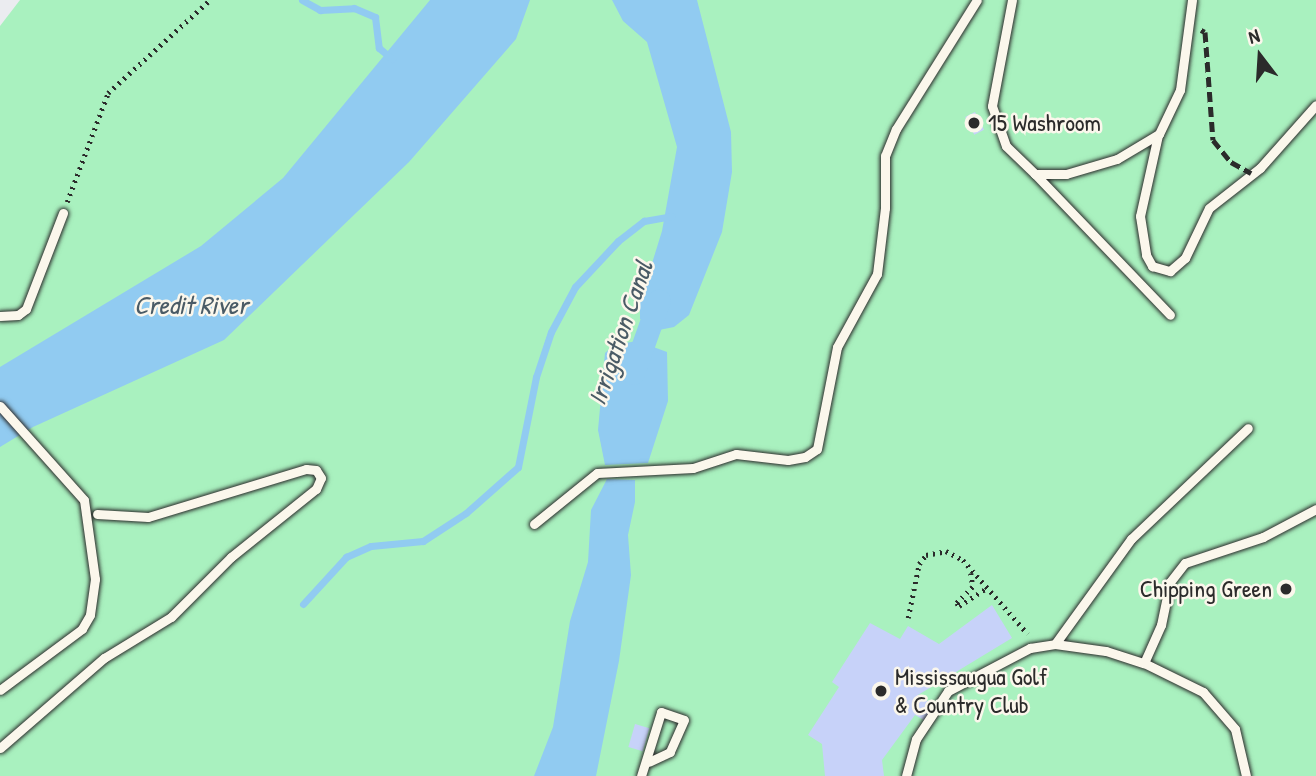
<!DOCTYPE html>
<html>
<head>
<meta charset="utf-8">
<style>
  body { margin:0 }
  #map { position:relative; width:1316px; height:776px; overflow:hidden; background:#ebecf0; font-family:"Patrick Hand",sans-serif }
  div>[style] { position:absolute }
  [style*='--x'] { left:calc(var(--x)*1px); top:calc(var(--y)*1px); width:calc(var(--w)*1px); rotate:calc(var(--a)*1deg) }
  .green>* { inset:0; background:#a9f1bf }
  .water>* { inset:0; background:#91cbf1 }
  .stream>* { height:7px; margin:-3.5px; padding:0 3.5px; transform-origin:3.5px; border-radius:3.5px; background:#91cbf1 }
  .canal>* { height:23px; margin:-11.5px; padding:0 11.5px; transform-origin:11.5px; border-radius:11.5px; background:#91cbf1 }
  .building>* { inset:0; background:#c7d2f9; transform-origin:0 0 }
  .path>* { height:4.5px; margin-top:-2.25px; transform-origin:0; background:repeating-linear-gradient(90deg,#2b2b2b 0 2px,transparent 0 7px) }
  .roads { filter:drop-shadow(0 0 2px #2b2b2b) drop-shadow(0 0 2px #2b2b2b) }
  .service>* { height:9px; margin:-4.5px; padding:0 4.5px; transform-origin:4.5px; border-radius:4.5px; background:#fbf7ec }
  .rail>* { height:5px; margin-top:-2.5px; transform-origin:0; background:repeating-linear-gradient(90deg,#2b2b2b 0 10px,transparent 0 15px) }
  .dots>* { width:19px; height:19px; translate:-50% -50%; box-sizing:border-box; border:4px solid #fbf7ec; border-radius:50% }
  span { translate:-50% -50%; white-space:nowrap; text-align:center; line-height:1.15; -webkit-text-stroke:5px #fbf7ec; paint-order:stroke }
  .poi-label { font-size:24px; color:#2b2b2b }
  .left { translate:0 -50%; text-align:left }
  .right { translate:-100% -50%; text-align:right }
  .water-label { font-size:26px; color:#4a5b66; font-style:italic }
  .north { position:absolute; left:1225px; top:21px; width:70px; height:70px; -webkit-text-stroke:5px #fbf7ec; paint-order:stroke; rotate:343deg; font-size:19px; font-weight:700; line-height:28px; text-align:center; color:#2b2b2b }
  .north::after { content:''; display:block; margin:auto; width:24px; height:32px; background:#2b2b2b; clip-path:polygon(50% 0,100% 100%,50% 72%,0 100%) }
</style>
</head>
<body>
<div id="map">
  <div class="green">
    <div style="clip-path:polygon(20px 0,1316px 0,1316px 776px,0 776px,0 26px)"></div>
  </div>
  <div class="water">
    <div style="clip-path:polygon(430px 0,530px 0,516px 39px,409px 162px,224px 340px,33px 427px,0 447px,0 367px,201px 246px,283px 178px)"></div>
    <div style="clip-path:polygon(612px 0,697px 0,731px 132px,732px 172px,722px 232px,689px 315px,674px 327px,659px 330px,640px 319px,640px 302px,662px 231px,677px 147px,647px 42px,623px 21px)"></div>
    <div style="clip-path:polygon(637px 341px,667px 352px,668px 401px,648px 463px,605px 465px,598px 430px,605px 353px,614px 345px)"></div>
    <div style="clip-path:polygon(607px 479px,635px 480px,635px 502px,628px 535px,631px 575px,619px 661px,596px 776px,534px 776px,553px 727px,570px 621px,588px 562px,591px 510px)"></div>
  </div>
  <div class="stream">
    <div style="--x:302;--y:0;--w:21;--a:29"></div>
    <div style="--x:320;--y:10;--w:34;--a:-3"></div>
    <div style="--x:354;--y:8;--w:23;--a:23"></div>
    <div style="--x:375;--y:17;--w:31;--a:83"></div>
    <div style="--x:379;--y:48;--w:17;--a:40"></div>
    <div style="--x:303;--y:604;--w:64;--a:-47.5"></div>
    <div style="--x:346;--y:557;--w:27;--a:-24"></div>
    <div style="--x:371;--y:546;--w:52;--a:-5.5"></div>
    <div style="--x:423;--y:541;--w:51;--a:-33.1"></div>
    <div style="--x:466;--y:513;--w:69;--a:-41.5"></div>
    <div style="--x:518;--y:467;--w:92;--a:-78.7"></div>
    <div style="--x:536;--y:377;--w:47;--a:-71.6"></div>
    <div style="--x:551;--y:332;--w:51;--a:-61.9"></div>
    <div style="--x:575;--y:287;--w:63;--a:-46.9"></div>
    <div style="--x:618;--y:241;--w:33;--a:-38"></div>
    <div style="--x:644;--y:221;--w:28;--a:-10"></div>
  </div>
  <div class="canal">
    <div style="--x:633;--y:373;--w:77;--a:-70.4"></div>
  </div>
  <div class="building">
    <div style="left:975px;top:112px;width:20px;height:11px;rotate:63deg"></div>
    <div style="clip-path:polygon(992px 605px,1012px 638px,918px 695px,941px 709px,931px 724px,915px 715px,882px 760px,884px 776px,825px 776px,822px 744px,808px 735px,839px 687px,832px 682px,870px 623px,900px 639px,908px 626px,939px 644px)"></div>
    <div style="left:635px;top:724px;width:15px;height:24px;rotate:16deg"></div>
  </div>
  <div class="path">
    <div style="--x:67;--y:202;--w:116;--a:-69.4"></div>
    <div style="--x:108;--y:93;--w:138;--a:-42.4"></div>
    <div style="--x:971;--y:573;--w:14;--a:82"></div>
    <div style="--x:973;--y:587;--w:23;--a:135"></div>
    <div style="--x:957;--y:603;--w:4;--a:56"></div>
    <div style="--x:959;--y:606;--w:33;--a:-33"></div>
    <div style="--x:908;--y:618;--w:55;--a:-78.5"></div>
    <div style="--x:919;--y:564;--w:11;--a:-52"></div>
    <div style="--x:926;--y:555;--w:20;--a:-11"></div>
    <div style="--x:946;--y:551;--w:19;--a:28"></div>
    <div style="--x:963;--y:560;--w:98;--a:48.7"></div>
  </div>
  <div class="roads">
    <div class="service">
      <div style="--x:1012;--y:0;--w:108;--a:100.7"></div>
      <div style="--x:992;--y:106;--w:42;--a:70.7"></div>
      <div style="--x:1006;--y:146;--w:40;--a:44"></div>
      <div style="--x:1035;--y:174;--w:31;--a:0"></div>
      <div style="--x:1066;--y:174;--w:53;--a:-16.4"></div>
      <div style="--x:1117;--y:159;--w:49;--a:-30.8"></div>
      <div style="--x:1159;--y:134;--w:49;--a:-64.5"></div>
      <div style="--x:1180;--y:90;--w:91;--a:-82.4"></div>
      <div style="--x:1158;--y:135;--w:83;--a:102.5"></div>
      <div style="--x:1140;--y:216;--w:39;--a:81"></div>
      <div style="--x:1146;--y:255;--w:13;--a:61"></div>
      <div style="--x:1152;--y:266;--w:19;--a:16"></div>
      <div style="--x:1170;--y:271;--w:20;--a:-41"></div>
      <div style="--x:1185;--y:258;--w:55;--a:-64.4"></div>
      <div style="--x:1209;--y:208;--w:65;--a:-38.1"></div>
      <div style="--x:1260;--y:168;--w:84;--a:-48.4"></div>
      <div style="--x:1035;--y:174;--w:195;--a:46.2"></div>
      <div style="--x:0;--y:316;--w:18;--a:-3"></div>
      <div style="--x:18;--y:315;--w:10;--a:-37"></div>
      <div style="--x:26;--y:309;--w:103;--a:-68.9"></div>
      <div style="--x:0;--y:406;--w:126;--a:48.2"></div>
      <div style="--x:84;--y:500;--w:80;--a:82.1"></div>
      <div style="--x:95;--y:579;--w:36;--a:98"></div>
      <div style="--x:90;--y:615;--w:16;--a:120"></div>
      <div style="--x:82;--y:629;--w:102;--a:143.4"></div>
      <div style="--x:534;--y:524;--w:81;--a:-39"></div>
      <div style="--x:597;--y:473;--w:96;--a:-3"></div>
      <div style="--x:693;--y:468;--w:45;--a:-18"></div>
      <div style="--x:736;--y:454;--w:52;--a:6.6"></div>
      <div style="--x:788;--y:460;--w:17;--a:-10"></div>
      <div style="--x:805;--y:457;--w:14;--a:-34"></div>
      <div style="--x:817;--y:449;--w:104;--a:-78.9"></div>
      <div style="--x:837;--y:347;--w:83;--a:-61.3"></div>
      <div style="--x:877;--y:274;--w:66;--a:-83.1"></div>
      <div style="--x:885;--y:208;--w:52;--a:-90"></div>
      <div style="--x:885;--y:156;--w:29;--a:-68"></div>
      <div style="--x:896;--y:129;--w:152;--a:-57.9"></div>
      <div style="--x:1055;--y:644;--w:130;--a:-54.1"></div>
      <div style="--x:1131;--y:539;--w:161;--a:-43.5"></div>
      <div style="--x:1144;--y:663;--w:42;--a:-65.9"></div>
      <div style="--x:1161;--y:625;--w:44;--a:-78.2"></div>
      <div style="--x:1170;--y:582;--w:24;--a:-52"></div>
      <div style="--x:1185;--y:563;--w:82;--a:-18.4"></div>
      <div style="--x:1263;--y:537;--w:60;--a:-27.8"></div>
      <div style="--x:0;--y:748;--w:138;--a:-40.9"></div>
      <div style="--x:104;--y:658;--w:79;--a:-31.5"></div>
      <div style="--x:171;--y:617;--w:85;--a:-45"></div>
      <div style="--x:231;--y:557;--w:109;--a:-38.7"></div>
      <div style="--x:316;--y:489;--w:12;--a:-66"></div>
      <div style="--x:321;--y:478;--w:9;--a:-122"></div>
      <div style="--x:316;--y:470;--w:10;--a:-174"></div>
      <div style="--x:306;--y:469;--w:165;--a:163.1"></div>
      <div style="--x:148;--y:517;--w:51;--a:-176.6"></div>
      <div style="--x:641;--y:776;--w:67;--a:-72.6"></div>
      <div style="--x:661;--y:712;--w:24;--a:19"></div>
      <div style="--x:684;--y:720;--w:35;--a:114"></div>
      <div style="--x:670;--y:752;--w:23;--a:155"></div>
      <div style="--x:906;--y:776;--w:38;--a:-75"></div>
      <div style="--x:916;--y:739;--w:58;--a:-56.3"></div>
      <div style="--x:948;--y:691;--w:93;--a:-27.7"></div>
      <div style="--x:1030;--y:648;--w:25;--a:-9"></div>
      <div style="--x:1055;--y:644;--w:51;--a:7.8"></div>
      <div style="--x:1106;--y:651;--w:40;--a:18"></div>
      <div style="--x:1144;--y:663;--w:66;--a:26.2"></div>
      <div style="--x:1203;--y:692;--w:49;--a:49.1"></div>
      <div style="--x:1235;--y:729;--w:48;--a:76.8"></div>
    </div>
  </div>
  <div class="rail">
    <div style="--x:1201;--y:30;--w:4;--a:27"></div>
    <div style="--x:1205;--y:32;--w:108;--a:85.8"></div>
    <div style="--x:1213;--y:140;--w:28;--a:51"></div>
    <div style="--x:1231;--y:162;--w:23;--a:29"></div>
  </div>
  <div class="dots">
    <div style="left:974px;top:123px;background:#2b2b2b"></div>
    <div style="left:1286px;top:589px;background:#2b2b2b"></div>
    <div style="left:881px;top:691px;background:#2b2b2b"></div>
  </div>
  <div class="poi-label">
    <span class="left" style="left:988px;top:123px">15 Washroom</span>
    <span class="right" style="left:1272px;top:589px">Chipping Green</span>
    <span class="left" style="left:895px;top:691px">Mississaugua Golf<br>&amp; Country Club</span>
  </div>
  <div class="water-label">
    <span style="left:191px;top:305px">Credit River</span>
    <span style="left:620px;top:333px;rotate:-71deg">Irrigation Canal</span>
  </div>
  <div class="north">N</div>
</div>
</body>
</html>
